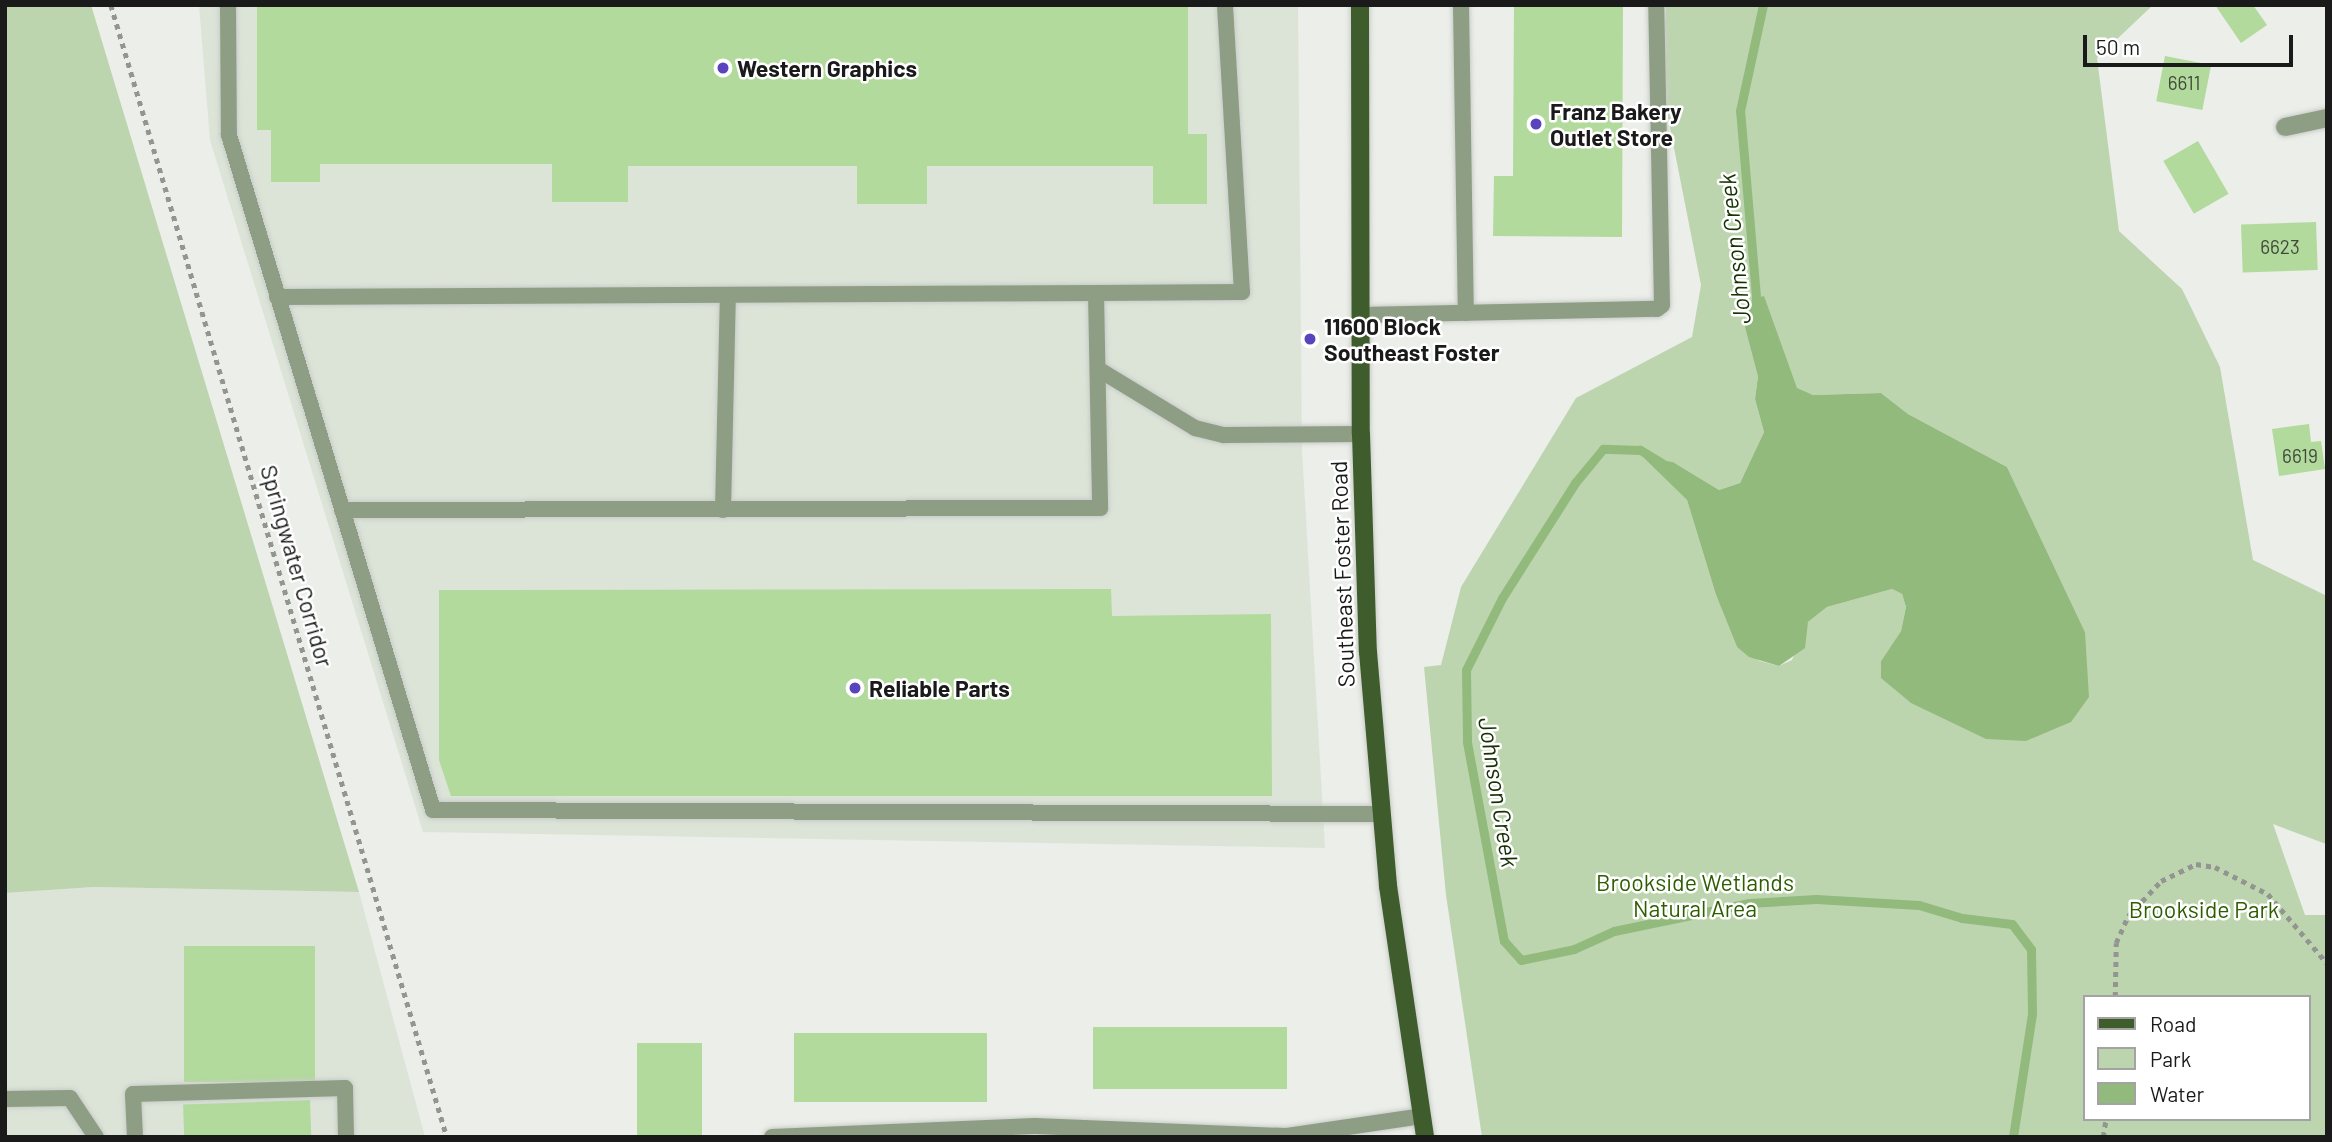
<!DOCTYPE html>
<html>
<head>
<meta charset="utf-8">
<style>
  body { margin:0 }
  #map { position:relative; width:2332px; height:1142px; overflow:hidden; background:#ebeee9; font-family:Barlow,sans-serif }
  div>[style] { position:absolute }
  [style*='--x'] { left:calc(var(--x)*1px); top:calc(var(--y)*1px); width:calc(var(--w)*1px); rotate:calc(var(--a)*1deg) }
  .built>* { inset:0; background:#dce4d8 }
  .green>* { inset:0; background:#bdd5af }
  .water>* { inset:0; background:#93ba7d }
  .stream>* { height:9px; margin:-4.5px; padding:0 4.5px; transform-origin:4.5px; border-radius:4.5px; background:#93ba7d }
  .building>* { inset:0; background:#b2da9c; transform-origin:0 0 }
  .path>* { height:4.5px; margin-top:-2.25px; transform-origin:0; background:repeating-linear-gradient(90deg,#939591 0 5px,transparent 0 10px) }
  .roads { filter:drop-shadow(0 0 2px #c9ccc8) drop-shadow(0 0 2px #c9ccc8) }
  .service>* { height:16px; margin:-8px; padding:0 8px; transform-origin:8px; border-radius:8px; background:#8d9e84 }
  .minor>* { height:18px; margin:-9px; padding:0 9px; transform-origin:9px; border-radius:9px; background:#8d9e84 }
  .primary>* { height:18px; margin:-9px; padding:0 9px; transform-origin:9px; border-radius:9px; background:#3f5c2d }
  .dots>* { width:19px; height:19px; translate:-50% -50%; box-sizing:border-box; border:4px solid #fff; border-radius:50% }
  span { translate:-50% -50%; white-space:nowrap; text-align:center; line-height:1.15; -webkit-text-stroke:5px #fff; paint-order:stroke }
  .number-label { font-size:19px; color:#3f4a3a }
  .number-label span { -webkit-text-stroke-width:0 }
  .poi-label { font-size:23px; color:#191a19; font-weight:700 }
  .left { translate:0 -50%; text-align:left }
  .street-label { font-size:23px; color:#191a19 }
  .park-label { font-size:23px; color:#2e5d00 }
  .water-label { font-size:24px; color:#183105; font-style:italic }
  .frame { position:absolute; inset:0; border:7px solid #191a19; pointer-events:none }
  .legend { position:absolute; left:2083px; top:995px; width:228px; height:126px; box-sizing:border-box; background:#fff; border:2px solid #a3a3a3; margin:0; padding:9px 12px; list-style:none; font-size:21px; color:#191a19 }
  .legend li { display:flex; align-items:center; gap:14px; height:35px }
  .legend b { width:35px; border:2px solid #a3a3a3 }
  .scale { position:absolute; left:2083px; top:35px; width:210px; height:32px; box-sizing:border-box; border:4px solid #191a19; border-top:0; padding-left:9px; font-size:21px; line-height:24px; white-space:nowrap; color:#191a19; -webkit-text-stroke:5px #fff; paint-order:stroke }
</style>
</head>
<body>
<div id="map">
  <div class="built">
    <div style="clip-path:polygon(199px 5px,1298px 5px,1302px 450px,1325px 848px,423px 832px,210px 140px)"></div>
    <div style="clip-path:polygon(94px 887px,359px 892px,425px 1137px,5px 1137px,5px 893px)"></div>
  </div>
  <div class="green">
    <div style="clip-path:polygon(5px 5px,91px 5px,359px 892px,94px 887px,5px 893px)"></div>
    <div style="clip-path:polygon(evenodd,1666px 5px,2153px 5px,2097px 58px,2119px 231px,2182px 289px,2220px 367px,2253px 560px,2327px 596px,2326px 844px,2273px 824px,2305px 915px,2327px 915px,2327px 1137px,1482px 1137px,1446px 895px,1424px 667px,1441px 665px,1461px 587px,1576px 398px,1692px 337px,1701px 285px,1662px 87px,1666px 5px,1758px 376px,1813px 395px,1881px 393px,1908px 414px,2007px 467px,2085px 632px,1881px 661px,1901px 631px,1906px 607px,1902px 594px,1892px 589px,1827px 607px,1808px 622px,1792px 660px,1779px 666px,1760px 661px,1737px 647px,1716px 595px,1687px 500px,1643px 456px,1673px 462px,1719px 490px,1740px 483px,1764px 432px,1755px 399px,1758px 376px,1666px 5px,2085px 997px,2309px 997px,2309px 1119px,2085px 1119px,2085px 997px)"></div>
  </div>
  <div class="water">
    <div style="clip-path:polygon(1764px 296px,1797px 388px,1813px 395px,1881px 393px,1908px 414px,2007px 467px,2085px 632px,2089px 697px,2071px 722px,2026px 741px,1986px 739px,1911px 703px,1881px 678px,1881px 661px,1901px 631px,1906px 607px,1902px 594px,1892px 589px,1827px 607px,1808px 622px,1805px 648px,1779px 666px,1749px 657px,1737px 647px,1716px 595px,1687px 500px,1642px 456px,1673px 462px,1719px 490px,1740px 483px,1764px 432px,1755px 399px,1758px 376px,1745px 327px,1752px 299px)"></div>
  </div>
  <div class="stream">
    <div style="--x:1757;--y:308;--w:198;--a:-94.9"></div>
    <div style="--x:1740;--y:111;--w:108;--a:-77.8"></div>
    <div style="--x:1662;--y:463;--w:26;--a:-149"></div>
    <div style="--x:1640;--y:450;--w:37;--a:-178"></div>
    <div style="--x:1603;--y:449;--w:44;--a:129.5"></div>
    <div style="--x:1575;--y:483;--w:136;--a:122.4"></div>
    <div style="--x:1502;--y:598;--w:80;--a:116.6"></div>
    <div style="--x:1466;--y:670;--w:72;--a:89.2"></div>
    <div style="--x:1467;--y:742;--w:202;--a:79.5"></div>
    <div style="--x:1504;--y:941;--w:25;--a:48"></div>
    <div style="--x:1521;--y:960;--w:54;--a:-11.7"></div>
    <div style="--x:1574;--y:949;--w:44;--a:-24.2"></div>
    <div style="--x:1614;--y:931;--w:138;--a:-11.7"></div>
    <div style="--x:1749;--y:903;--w:67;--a:-3.4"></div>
    <div style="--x:1816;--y:899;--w:103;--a:3.3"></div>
    <div style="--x:1919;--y:905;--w:45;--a:16.8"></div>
    <div style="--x:1962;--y:918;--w:50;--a:6.8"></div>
    <div style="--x:2012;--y:924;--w:31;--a:53"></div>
    <div style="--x:2031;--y:949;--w:65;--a:89.1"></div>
    <div style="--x:2032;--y:1014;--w:124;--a:98.8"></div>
  </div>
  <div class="building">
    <div style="clip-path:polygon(257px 5px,1188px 5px,1188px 134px,1207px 134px,1207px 204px,1153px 204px,1153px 166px,927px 166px,927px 204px,857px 204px,857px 166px,628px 166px,628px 202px,552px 202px,552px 164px,320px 164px,320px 182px,271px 182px,271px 130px,257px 130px)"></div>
    <div style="clip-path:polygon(1514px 5px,1623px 5px,1622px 237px,1493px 236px,1494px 176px,1513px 176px)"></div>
    <div style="clip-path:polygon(2215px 5px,2253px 5px,2267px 25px,2241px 43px)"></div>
    <div style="left:2165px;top:56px;width:47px;height:46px;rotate:11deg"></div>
    <div style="left:2198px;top:141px;width:61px;height:40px;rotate:60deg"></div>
    <div style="left:2316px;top:222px;width:48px;height:75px;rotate:88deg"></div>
    <div style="clip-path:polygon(2309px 424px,2311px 442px,2321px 441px,2325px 469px,2279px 476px,2272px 429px)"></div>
    <div style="clip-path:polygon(1111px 589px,1112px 616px,1271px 614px,1272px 796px,451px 796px,439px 760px,439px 590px)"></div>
    <div style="left:184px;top:946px;width:131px;height:136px"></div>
    <div style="left:1093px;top:1027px;width:194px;height:62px"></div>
    <div style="left:794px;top:1033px;width:193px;height:69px"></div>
    <div style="left:637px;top:1043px;width:65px;height:94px"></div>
    <div style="left:310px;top:1100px;width:37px;height:127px;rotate:88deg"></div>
  </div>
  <div class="path">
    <div style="--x:111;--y:5;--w:1181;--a:73.47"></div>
    <div style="--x:2115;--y:997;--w:54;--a:-88.9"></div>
    <div style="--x:2116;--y:943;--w:30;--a:-66"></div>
    <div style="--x:2128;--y:916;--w:48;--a:-46.7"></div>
    <div style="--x:2161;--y:881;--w:39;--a:-26"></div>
    <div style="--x:2196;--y:864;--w:19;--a:9"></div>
    <div style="--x:2215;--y:867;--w:59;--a:27"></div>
    <div style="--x:2268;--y:894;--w:91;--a:49.5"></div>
    <div style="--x:2103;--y:1137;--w:18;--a:-81"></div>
  </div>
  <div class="roads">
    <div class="service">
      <div style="--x:228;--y:5;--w:130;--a:89.6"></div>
      <div style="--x:229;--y:135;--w:705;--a:73.18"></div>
      <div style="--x:433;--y:810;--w:948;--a:0.24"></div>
      <div style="--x:1461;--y:5;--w:308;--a:89.1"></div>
      <div style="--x:1096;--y:293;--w:146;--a:-0.4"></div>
      <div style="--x:1242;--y:292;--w:288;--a:-93.4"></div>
      <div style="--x:277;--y:297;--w:819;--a:-0.28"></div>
      <div style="--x:1096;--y:293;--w:215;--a:88.9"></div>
      <div style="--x:1100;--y:508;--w:758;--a:179.85"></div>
      <div style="--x:1361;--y:315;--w:296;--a:-1.2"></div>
      <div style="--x:1657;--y:309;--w:6;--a:-39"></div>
      <div style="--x:1662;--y:305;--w:300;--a:-91.1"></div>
      <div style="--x:1098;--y:369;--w:114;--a:31.3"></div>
      <div style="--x:1195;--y:428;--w:30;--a:14"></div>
      <div style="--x:1224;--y:435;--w:137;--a:-0.4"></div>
      <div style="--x:723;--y:510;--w:213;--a:-88.7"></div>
      <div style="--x:5;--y:1099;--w:65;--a:-0.9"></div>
      <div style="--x:70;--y:1098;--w:47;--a:56.3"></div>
      <div style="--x:135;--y:1137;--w:43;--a:-92.7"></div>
      <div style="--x:133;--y:1094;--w:212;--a:-1.6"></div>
      <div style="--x:345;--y:1088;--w:49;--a:88.8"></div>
      <div style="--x:772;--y:1137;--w:263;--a:-2.4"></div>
      <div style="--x:1035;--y:1126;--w:252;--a:2.3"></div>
      <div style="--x:1287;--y:1136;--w:136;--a:-8.4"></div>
    </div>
    <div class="minor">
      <div style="--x:2285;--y:127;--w:43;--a:-12.1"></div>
    </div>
    <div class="primary">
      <div style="--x:1360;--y:5;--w:429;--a:89.9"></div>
      <div style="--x:1361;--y:434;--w:218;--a:88.2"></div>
      <div style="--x:1368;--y:652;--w:235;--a:85.1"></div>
      <div style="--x:1388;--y:886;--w:254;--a:81.6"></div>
    </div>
  </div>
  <div class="dots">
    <div style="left:723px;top:68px;background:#5845bd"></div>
    <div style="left:1536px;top:124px;background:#5845bd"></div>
    <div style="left:1310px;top:339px;background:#5845bd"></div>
    <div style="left:855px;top:688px;background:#5845bd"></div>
  </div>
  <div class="number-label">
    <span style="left:2184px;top:83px">6611</span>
    <span style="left:2280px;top:247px">6623</span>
    <span style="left:2300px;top:456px">6619</span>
  </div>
  <div class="poi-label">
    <span class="left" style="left:737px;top:68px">Western Graphics</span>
    <span class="left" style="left:1550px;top:124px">Franz Bakery<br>Outlet Store</span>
    <span class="left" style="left:1324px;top:339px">11600 Block<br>Southeast Foster</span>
    <span class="left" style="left:869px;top:688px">Reliable Parts</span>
  </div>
  <div class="street-label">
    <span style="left:297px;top:566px;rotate:74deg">Springwater Corridor</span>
    <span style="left:1342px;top:574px;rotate:-92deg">Southeast Foster Road</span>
  </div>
  <div class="park-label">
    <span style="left:1695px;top:895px">Brookside Wetlands<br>Natural Area</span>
    <span style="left:2204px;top:909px">Brookside Park</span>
  </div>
  <div class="water-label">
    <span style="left:1734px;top:249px;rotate:-96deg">Johnson Creek</span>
    <span style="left:1499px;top:792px;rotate:81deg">Johnson Creek</span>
  </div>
  <div class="frame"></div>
  <ul class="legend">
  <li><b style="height:9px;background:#3f5c2d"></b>Road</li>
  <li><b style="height:19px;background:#bdd5af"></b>Park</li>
  <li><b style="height:19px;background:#93ba7d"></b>Water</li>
  </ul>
  <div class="scale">50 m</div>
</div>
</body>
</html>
